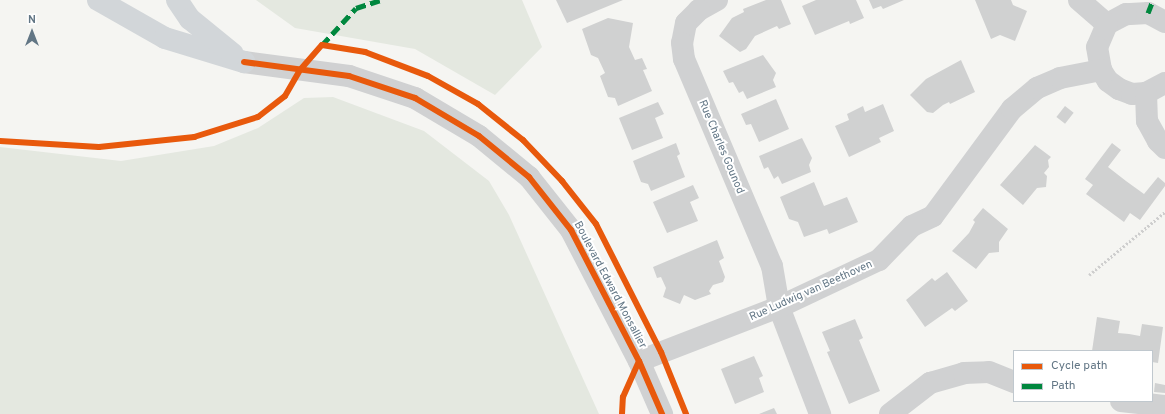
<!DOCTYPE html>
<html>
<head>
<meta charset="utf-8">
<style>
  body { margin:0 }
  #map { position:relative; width:1165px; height:414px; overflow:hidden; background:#f5f5f2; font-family:Overpass,sans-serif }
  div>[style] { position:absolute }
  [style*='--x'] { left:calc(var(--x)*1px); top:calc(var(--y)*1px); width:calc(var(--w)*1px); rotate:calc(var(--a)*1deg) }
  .green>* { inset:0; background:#e4e8e0 }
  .building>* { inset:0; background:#d0d1d1; transform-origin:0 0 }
  .path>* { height:2.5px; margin-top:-1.25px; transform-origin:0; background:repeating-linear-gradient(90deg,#cecece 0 2px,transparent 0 4px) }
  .minor>* { height:22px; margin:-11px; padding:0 11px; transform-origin:11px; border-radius:11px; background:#d0d1d2 }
  .tertiary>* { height:22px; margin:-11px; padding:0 11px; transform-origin:11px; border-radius:11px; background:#d0d1d2 }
  .primary>* { height:22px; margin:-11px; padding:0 11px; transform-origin:11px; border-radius:11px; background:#d2d6d9 }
  .quiet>* { height:5px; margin-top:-2.5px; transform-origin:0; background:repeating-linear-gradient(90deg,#00873e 0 10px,transparent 0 15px) }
  .cycleway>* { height:6px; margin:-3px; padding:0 3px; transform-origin:3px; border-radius:3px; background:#e8590c }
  span { translate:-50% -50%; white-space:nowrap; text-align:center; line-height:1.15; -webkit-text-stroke:4px #fff; paint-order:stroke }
  .street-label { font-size:11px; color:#627685 }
  .legend { position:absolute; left:1013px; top:350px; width:140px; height:52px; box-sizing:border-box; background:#fff; border:1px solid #c0c8ce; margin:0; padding:5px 7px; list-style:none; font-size:12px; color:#627685 }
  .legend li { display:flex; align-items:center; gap:8px; height:20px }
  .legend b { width:20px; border:1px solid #c0c8ce }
  .north { position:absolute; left:12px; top:12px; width:40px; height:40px; -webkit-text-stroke:3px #fff; paint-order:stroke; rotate:0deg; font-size:11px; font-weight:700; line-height:16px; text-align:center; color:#627685 }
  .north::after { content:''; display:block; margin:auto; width:14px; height:18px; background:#627685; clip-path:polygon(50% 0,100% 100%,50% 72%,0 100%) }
</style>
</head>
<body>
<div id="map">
  <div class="green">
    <div style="clip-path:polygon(256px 0,522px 0,542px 47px,495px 95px,415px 49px,295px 28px)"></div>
    <div style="clip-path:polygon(333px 97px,424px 131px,489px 181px,509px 215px,599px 414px,0 414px,0 147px,121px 161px,214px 146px,258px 128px,304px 98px)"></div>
  </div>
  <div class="building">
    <div style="clip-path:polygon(556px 0,623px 0,567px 23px)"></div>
    <div style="clip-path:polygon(766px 0,781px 0,791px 24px,779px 29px,777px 26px,755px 36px,746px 49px,740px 52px,719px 36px,732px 18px,744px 12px,743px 9px)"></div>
    <div style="clip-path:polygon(816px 0,856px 0,864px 18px,850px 24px,849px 21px,815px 35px,802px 6px)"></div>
    <div style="clip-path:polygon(869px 0,904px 0,883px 9px,881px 6px,873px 9px)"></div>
    <div style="clip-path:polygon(975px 0,1011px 0,1013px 5px,1027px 11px,1015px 41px,1000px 35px,991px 39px)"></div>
    <div style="clip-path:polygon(608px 18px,633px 23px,629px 47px,635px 60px,642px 58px,647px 69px,643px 70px,652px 91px,618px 106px,615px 98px,608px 97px,600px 76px,605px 73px,598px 58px,591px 55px,582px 29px)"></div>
    <div style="clip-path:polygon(763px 55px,776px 73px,773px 80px,776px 87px,747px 99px,743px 91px,739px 93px,733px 82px,729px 83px,723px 71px)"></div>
    <div style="clip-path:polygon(961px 60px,975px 92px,950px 104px,949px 102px,943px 105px,933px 113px,927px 112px,910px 95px,926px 79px)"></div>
    <div style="clip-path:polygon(776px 99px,789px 129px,759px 142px,751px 124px,746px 125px,741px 114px)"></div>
    <div style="clip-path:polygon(658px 102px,664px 114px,655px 118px,663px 138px,632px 150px,619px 118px)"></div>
    <div style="clip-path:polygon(883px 104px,894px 131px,879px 138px,881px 142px,849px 157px,835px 126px,849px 120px,847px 114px,863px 106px,865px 112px)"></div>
    <div style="left:1065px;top:106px;width:11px;height:14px;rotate:38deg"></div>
    <div style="clip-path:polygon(802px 138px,812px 158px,809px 165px,811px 172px,782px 184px,778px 176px,774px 179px,768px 167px,764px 169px,759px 156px)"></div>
    <div style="clip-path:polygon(676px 143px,680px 154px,677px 156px,685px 177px,651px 191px,648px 184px,641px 182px,633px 161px)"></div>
    <div style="clip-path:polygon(1112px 143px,1121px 150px,1108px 167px,1126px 181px,1144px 194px,1158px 177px,1165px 183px,1165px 186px,1140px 220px,1130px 213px,1124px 222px,1086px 194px,1093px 185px,1085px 179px)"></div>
    <div style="clip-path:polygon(1035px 145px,1051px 157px,1048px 160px,1049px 167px,1044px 173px,1047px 176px,1046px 187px,1037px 188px,1023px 205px,1000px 185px)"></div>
    <div style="clip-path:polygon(814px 182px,824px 206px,847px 197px,858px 222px,829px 234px,827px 229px,804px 237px,798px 222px,789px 219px,780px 197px)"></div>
    <div style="clip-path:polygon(693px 185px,699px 198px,690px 202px,698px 221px,667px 233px,653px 202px)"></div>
    <div style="clip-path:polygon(983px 208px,1008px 229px,999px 242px,999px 252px,989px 253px,976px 269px,952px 251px,969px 233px,975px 222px,973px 220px)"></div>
    <div style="clip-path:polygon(717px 240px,724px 258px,719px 261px,725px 277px,723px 282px,713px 285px,709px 291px,711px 294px,695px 300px,684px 295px,680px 304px,663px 297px,666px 288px,661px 277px,657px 278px,653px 267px)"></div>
    <div style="clip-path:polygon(947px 272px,968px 301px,955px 311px,952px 308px,925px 327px,906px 300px,932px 278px,935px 281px)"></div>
    <div style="clip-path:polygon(1097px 317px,1120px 321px,1118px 333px,1129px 334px,1140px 336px,1142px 324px,1163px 327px,1158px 363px,1152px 362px,1152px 351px,1092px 351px)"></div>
    <div style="clip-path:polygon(855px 319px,863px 338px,859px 340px,880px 391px,849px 404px,827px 352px,830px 351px,822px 332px)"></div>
    <div style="clip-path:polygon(754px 356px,763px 376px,759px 378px,764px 392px,735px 404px,721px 369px)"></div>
    <div style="clip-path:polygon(1155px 383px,1165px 385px,1165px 393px,1154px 392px)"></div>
    <div style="clip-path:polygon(774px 408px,777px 414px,759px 414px)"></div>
  </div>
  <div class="path">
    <div style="--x:1089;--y:275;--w:99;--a:-39.7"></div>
  </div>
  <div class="minor">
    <div style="--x:717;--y:0;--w:21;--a:151"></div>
    <div style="--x:699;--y:10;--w:18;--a:135"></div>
    <div style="--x:686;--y:23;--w:20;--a:101"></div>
    <div style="--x:682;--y:43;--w:16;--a:83"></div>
    <div style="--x:684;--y:59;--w:225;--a:67"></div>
    <div style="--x:772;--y:266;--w:42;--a:80.3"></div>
    <div style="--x:779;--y:307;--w:115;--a:69"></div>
    <div style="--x:1079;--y:0;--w:37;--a:41"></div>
    <div style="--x:1165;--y:22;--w:19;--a:-152"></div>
    <div style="--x:1148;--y:13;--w:22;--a:177"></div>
    <div style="--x:1126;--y:14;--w:21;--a:152"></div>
    <div style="--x:1107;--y:24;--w:25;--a:113"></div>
    <div style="--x:1097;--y:47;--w:23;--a:80"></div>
    <div style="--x:1101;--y:70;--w:13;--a:58"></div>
    <div style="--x:1108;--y:81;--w:14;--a:36"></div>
    <div style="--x:1119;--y:89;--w:14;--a:21"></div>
    <div style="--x:1132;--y:94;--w:14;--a:-4"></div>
    <div style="--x:1146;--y:93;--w:21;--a:-28"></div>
    <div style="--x:1146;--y:93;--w:28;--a:88"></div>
    <div style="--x:1147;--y:121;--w:23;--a:61"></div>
    <div style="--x:1158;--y:141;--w:10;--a:45"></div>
    <div style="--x:639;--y:361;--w:150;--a:-21.1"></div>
    <div style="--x:779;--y:307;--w:110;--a:-25.2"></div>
    <div style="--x:879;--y:260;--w:47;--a:-45.9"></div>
    <div style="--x:912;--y:226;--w:23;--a:-25"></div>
    <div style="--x:933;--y:216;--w:133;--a:-53.6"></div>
    <div style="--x:1012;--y:109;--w:33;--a:-40"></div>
    <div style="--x:1037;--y:88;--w:25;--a:-23"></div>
    <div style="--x:1060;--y:78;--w:42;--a:-11"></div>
    <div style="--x:1121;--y:401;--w:44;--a:6.5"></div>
    <div style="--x:890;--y:414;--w:51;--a:-37.8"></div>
    <div style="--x:930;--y:383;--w:35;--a:-16"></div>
    <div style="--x:964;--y:373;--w:25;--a:-2"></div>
    <div style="--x:989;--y:372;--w:27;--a:22"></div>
  </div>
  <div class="tertiary">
    <div style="--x:244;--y:62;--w:106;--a:7.6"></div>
    <div style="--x:349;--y:76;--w:70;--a:18.4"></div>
    <div style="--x:415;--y:98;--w:74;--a:30.7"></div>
    <div style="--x:479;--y:136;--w:65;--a:39.4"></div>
    <div style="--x:529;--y:177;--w:68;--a:51.6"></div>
    <div style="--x:571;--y:230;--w:148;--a:62.6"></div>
    <div style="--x:639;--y:361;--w:58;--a:66.5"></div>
  </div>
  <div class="primary">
    <div style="--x:98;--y:0;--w:77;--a:29.6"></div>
    <div style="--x:165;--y:38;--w:83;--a:16.9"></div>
    <div style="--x:177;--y:0;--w:23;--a:56"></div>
    <div style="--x:190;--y:19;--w:55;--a:39.1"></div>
  </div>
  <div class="quiet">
    <div style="--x:1148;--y:13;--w:14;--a:-69"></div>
    <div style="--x:322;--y:45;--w:50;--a:-47.4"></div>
    <div style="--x:356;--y:8;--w:25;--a:-18"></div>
  </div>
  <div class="cycleway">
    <div style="--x:244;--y:62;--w:106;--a:7.6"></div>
    <div style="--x:349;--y:76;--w:70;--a:18.4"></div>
    <div style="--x:415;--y:98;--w:74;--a:30.7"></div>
    <div style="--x:479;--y:136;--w:65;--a:39.4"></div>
    <div style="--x:529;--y:177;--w:68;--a:51.6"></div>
    <div style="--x:571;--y:230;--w:148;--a:62.6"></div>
    <div style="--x:639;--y:361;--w:58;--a:66.5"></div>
    <div style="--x:0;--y:141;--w:99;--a:3.5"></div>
    <div style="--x:99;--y:147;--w:96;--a:-6"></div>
    <div style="--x:194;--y:137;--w:67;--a:-17.4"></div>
    <div style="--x:258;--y:117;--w:34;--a:-38"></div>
    <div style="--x:285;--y:96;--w:30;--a:-60"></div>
    <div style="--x:300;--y:70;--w:33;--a:-49"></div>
    <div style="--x:322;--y:45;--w:44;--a:9.2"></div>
    <div style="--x:365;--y:52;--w:67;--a:20.9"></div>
    <div style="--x:428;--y:76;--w:57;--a:29.2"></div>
    <div style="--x:478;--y:104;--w:58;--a:38.7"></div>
    <div style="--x:523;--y:140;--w:57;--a:46.4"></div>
    <div style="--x:562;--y:181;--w:55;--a:51.7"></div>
    <div style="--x:596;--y:224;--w:144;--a:63.1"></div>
    <div style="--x:661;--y:352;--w:67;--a:68"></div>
    <div style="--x:622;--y:414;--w:17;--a:-87"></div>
    <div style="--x:623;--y:397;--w:39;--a:-66"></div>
  </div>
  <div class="street-label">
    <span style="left:721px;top:147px;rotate:67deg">Rue Charles Gounod</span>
    <span style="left:610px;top:285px;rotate:62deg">Boulevard Edward Monsallier</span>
    <span style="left:811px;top:291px;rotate:-24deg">Rue Ludwig van Beethoven</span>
  </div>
  <ul class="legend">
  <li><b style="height:5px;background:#e8590c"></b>Cycle path</li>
  <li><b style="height:5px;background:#00873e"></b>Path</li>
  </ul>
  <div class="north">N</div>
</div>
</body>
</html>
